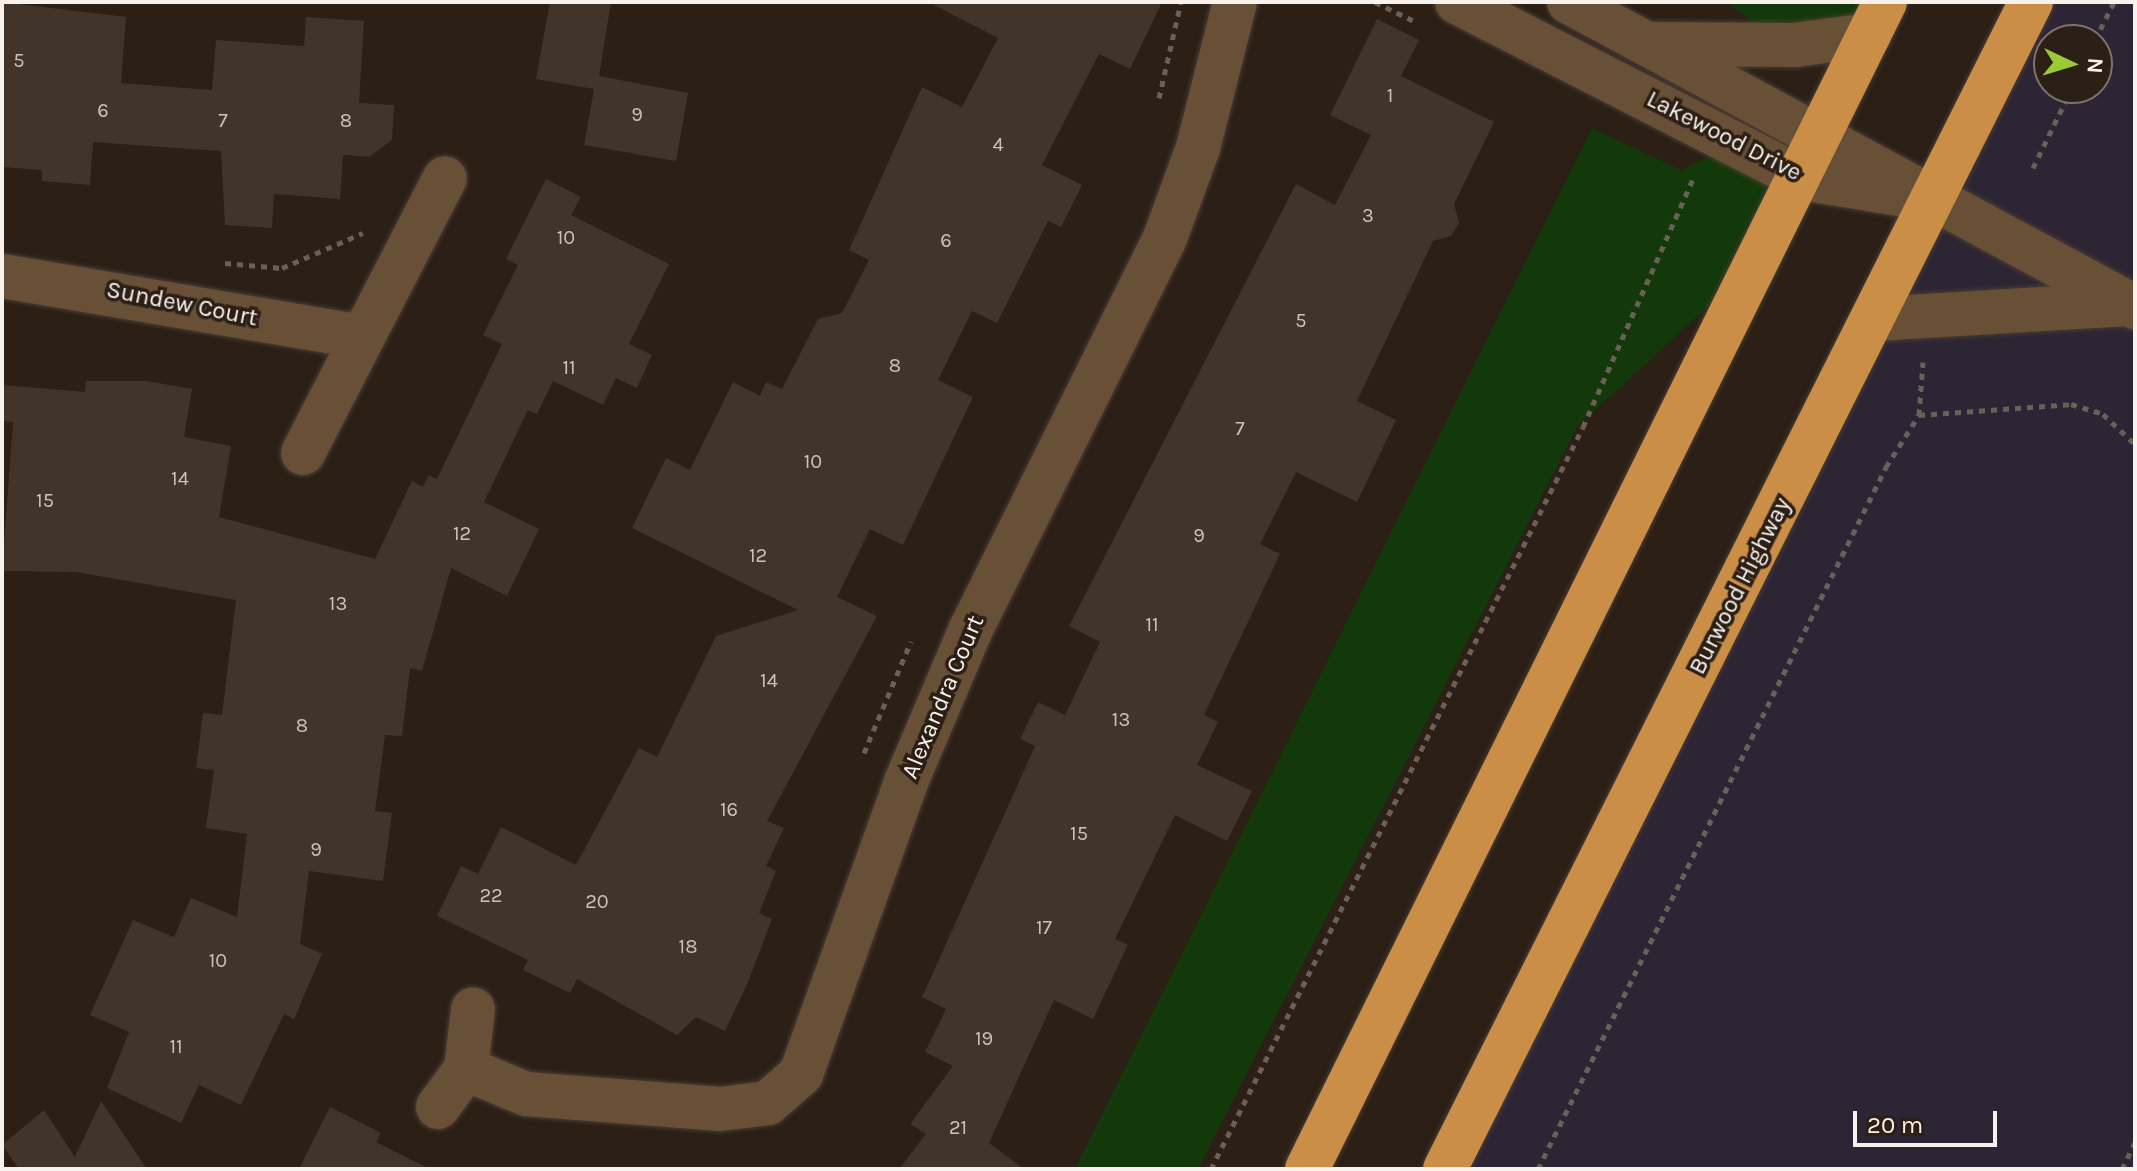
<!DOCTYPE html>
<html>
<head>
<meta charset="utf-8">
<style>
  body { margin:0 }
  #map { position:relative; width:2137px; height:1171px; overflow:hidden; background:#2b1f16; font-family:Karla,sans-serif }
  div>[style] { position:absolute }
  [style*='--x'] { left:calc(var(--x)*1px); top:calc(var(--y)*1px); width:calc(var(--w)*1px); rotate:calc(var(--a)*1deg) }
  .industrial>* { inset:0; background:#2e2534 }
  .green>* { inset:0; background:#13390a }
  .building>* { inset:0; background:#41352b }
  .path>* { height:5px; margin-top:-2.5px; transform-origin:0; background:repeating-linear-gradient(90deg,#6b6058 0 6px,transparent 0 12px) }
  .roads { filter:drop-shadow(0 0 2px #483c34) drop-shadow(0 0 2px #483c34) }
  .minor>* { height:44px; margin:-22px; padding:0 22px; transform-origin:22px; border-radius:22px; background:#685036 }
  .highway>* { height:44px; margin:-22px; padding:0 22px; transform-origin:22px; border-radius:22px; background:#ca8e47 }
  span { translate:-50% -50%; white-space:nowrap; text-align:center; line-height:1.15; -webkit-text-stroke:7px #2b1f16; paint-order:stroke }
  .number-label { font-size:20px; color:#cbc2bb }
  .number-label span { -webkit-text-stroke-width:0 }
  .street-label { font-size:24px; color:#f9f1eb }
  .frame { position:absolute; inset:0; border:4px solid #f9f1eb; pointer-events:none }
  .north { position:absolute; left:2033px; top:24px; width:80px; height:80px; box-sizing:border-box; background:#2b1f16; border:2px solid #7d736b; border-radius:50%; rotate:94deg; font-size:22px; font-weight:700; line-height:32px; text-align:center; color:#f9f1eb }
  .north::after { content:''; display:block; margin:auto; width:28px; height:36px; background:#9acb35; clip-path:polygon(50% 0,100% 100%,50% 72%,0 100%) }
  .scale { position:absolute; left:1853px; top:1111px; width:144px; height:36px; box-sizing:border-box; border:4px solid #f9f1eb; border-top:0; padding-left:10px; font-size:24px; line-height:28px; white-space:nowrap; color:#f9f1eb; -webkit-text-stroke:6px #2b1f16; paint-order:stroke }
</style>
</head>
<body>
<div id="map">
  <div class="industrial">
    <div style="clip-path:polygon(evenodd,2031px 2px,2135px 2px,2135px 1169px,1445px 1169px,2031px 2px,2049px 40px,2097px 40px,2097px 88px,2049px 88px,2049px 40px)"></div>
  </div>
  <div class="green">
    <div style="clip-path:polygon(1728px 2px,1885px 2px,1869px 35px,1779px 45px)"></div>
    <div style="clip-path:polygon(1592px 128px,1681px 170px,1734px 144px,1801px 178px,1764px 255px,1577px 427px,1198px 1169px,1075px 1169px)"></div>
  </div>
  <div class="building">
    <div style="clip-path:polygon(2px 2px,126px 17px,121px 83px,212px 90px,216px 40px,304px 46px,306px 17px,364px 21px,359px 103px,394px 105px,392px 140px,369px 157px,343px 155px,340px 199px,274px 194px,272px 228px,225px 225px,221px 151px,93px 142px,90px 185px,42px 181px,42px 170px,2px 167px)"></div>
    <div style="clip-path:polygon(550px 2px,611px 2px,599px 76px,688px 93px,676px 161px,584px 145px,594px 89px,536px 79px)"></div>
    <div style="clip-path:polygon(928px 2px,1162px 2px,1130px 69px,1099px 54px,1042px 165px,1082px 185px,1061px 227px,1048px 221px,997px 323px,972px 311px,938px 380px,973px 397px,903px 545px,870px 529px,837px 597px,877px 616px,767px 821px,784px 828px,766px 866px,776px 871px,759px 913px,772px 919px,748px 982px,725px 1031px,696px 1017px,677px 1035px,577px 979px,570px 993px,523px 970px,528px 960px,437px 916px,461px 866px,478px 874px,501px 827px,576px 865px,639px 748px,657px 757px,716px 636px,798px 610px,632px 528px,666px 458px,690px 470px,733px 382px,760px 396px,766px 382px,782px 389px,818px 319px,842px 313px,869px 260px,849px 250px,922px 87px,962px 107px,998px 38px)"></div>
    <div style="clip-path:polygon(1377px 19px,1419px 40px,1401px 76px,1494px 122px,1454px 204px,1459px 223px,1451px 236px,1433px 241px,1357px 401px,1396px 420px,1357px 502px,1296px 472px,1260px 544px,1280px 554px,1204px 715px,1218px 722px,1197px 765px,1252px 791px,1227px 841px,1175px 815px,1115px 939px,1128px 945px,1093px 1019px,1054px 1000px,989px 1143px,1024px 1169px,899px 1169px,926px 1134px,910px 1124px,953px 1066px,925px 1052px,946px 1009px,922px 997px,1035px 746px,1020px 739px,1038px 702px,1065px 715px,1100px 642px,1069px 626px,1296px 184px,1335px 205px,1371px 135px,1330px 115px)"></div>
    <div style="clip-path:polygon(546px 179px,581px 197px,571px 215px,669px 264px,629px 344px,652px 355px,637px 388px,616px 378px,603px 405px,553px 381px,537px 414px,528px 410px,484px 502px,539px 529px,507px 596px,451px 568px,422px 671px,410px 668px,402px 736px,385px 735px,375px 811px,392px 813px,383px 881px,309px 871px,300px 944px,322px 954px,294px 1019px,284px 1014px,241px 1105px,199px 1085px,181px 1123px,107px 1088px,129px 1032px,90px 1015px,133px 920px,174px 937px,191px 898px,237px 917px,247px 834px,206px 828px,214px 770px,196px 768px,203px 713px,222px 715px,236px 600px,76px 572px,2px 571px,13px 422px,2px 421px,2px 385px,85px 392px,86px 381px,147px 381px,192px 389px,184px 437px,231px 446px,219px 517px,375px 559px,412px 481px,423px 487px,429px 475px,437px 479px,502px 344px,483px 335px,518px 265px,506px 259px)"></div>
    <div style="clip-path:polygon(101px 1101px,147px 1169px,19px 1169px,2px 1145px,44px 1110px,75px 1157px)"></div>
    <div style="clip-path:polygon(330px 1107px,381px 1133px,376px 1142px,430px 1169px,299px 1169px)"></div>
  </div>
  <div class="path">
    <div style="--x:1375;--y:2;--w:43;--a:26"></div>
    <div style="--x:2095;--y:40;--w:42;--a:-63.4"></div>
    <div style="--x:1159;--y:98;--w:98;--a:-77.1"></div>
    <div style="--x:2033;--y:168;--w:89;--a:-64"></div>
    <div style="--x:225;--y:263;--w:57;--a:5"></div>
    <div style="--x:282;--y:268;--w:88;--a:-23.4"></div>
    <div style="--x:1919;--y:415;--w:152;--a:-4.1"></div>
    <div style="--x:2071;--y:404;--w:34;--a:17"></div>
    <div style="--x:2103;--y:414;--w:44;--a:43.2"></div>
    <div style="--x:864;--y:753;--w:121;--a:-67.2"></div>
    <div style="--x:1211;--y:1169;--w:830;--a:-63.37"></div>
    <div style="--x:1583;--y:427;--w:274;--a:-66.1"></div>
    <div style="--x:1538;--y:1169;--w:784;--a:-63.63"></div>
    <div style="--x:1886;--y:467;--w:62;--a:-57.6"></div>
    <div style="--x:1919;--y:415;--w:53;--a:-85.7"></div>
    <div style="--x:2122;--y:1169;--w:30;--a:-64"></div>
  </div>
  <div class="roads">
    <div class="minor">
      <div style="--x:1457;--y:2;--w:386;--a:27.1"></div>
      <div style="--x:1801;--y:178;--w:100;--a:9.2"></div>
      <div style="--x:1569;--y:2;--w:643;--a:28.32"></div>
      <div style="--x:1652;--y:44;--w:143;--a:0.4"></div>
      <div style="--x:1795;--y:45;--w:75;--a:-7.7"></div>
      <div style="--x:2;--y:276;--w:364;--a:9.6"></div>
      <div style="--x:1875;--y:319;--w:253;--a:-3.4"></div>
      <div style="--x:303;--y:453;--w:309;--a:-62.7"></div>
      <div style="--x:466;--y:1069;--w:65;--a:22.6"></div>
      <div style="--x:526;--y:1094;--w:195;--a:4.4"></div>
      <div style="--x:720;--y:1109;--w:48;--a:-7.1"></div>
      <div style="--x:768;--y:1103;--w:44;--a:-41.3"></div>
      <div style="--x:801;--y:1074;--w:310;--a:-70.2"></div>
      <div style="--x:906;--y:782;--w:166;--a:-67"></div>
      <div style="--x:971;--y:629;--w:436;--a:-63.6"></div>
      <div style="--x:1165;--y:238;--w:96;--a:-69.9"></div>
      <div style="--x:1198;--y:148;--w:151;--a:-75.8"></div>
      <div style="--x:438;--y:1107;--w:47;--a:-53.6"></div>
      <div style="--x:466;--y:1069;--w:60;--a:-83.3"></div>
    </div>
    <div class="highway">
      <div style="--x:1307;--y:1169;--w:1302;--a:-63.65"></div>
      <div style="--x:1445;--y:1169;--w:1306;--a:-63.34"></div>
    </div>
  </div>
  <div class="number-label">
    <span style="left:19px;top:60px">5</span>
    <span style="left:1390px;top:95px">1</span>
    <span style="left:103px;top:110px">6</span>
    <span style="left:637px;top:114px">9</span>
    <span style="left:223px;top:120px">7</span>
    <span style="left:346px;top:120px">8</span>
    <span style="left:998px;top:144px">4</span>
    <span style="left:1368px;top:215px">3</span>
    <span style="left:566px;top:237px">10</span>
    <span style="left:946px;top:240px">6</span>
    <span style="left:1301px;top:320px">5</span>
    <span style="left:895px;top:365px">8</span>
    <span style="left:569px;top:367px">11</span>
    <span style="left:1240px;top:428px">7</span>
    <span style="left:813px;top:461px">10</span>
    <span style="left:180px;top:478px">14</span>
    <span style="left:45px;top:500px">15</span>
    <span style="left:462px;top:533px">12</span>
    <span style="left:1199px;top:535px">9</span>
    <span style="left:758px;top:555px">12</span>
    <span style="left:338px;top:603px">13</span>
    <span style="left:1152px;top:624px">11</span>
    <span style="left:769px;top:680px">14</span>
    <span style="left:1121px;top:719px">13</span>
    <span style="left:302px;top:725px">8</span>
    <span style="left:729px;top:809px">16</span>
    <span style="left:1079px;top:833px">15</span>
    <span style="left:316px;top:849px">9</span>
    <span style="left:491px;top:895px">22</span>
    <span style="left:597px;top:901px">20</span>
    <span style="left:1044px;top:927px">17</span>
    <span style="left:688px;top:946px">18</span>
    <span style="left:218px;top:960px">10</span>
    <span style="left:984px;top:1038px">19</span>
    <span style="left:176px;top:1046px">11</span>
    <span style="left:958px;top:1127px">21</span>
  </div>
  <div class="street-label">
    <span style="left:1724px;top:136px;rotate:27deg">Lakewood Drive</span>
    <span style="left:182px;top:304px;rotate:11deg">Sundew Court</span>
    <span style="left:1740px;top:586px;rotate:-63deg">Burwood Highway</span>
    <span style="left:943px;top:697px;rotate:-67deg">Alexandra Court</span>
  </div>
  <div class="frame"></div>
  <div class="north">N</div>
  <div class="scale">20 m</div>
</div>
</body>
</html>
